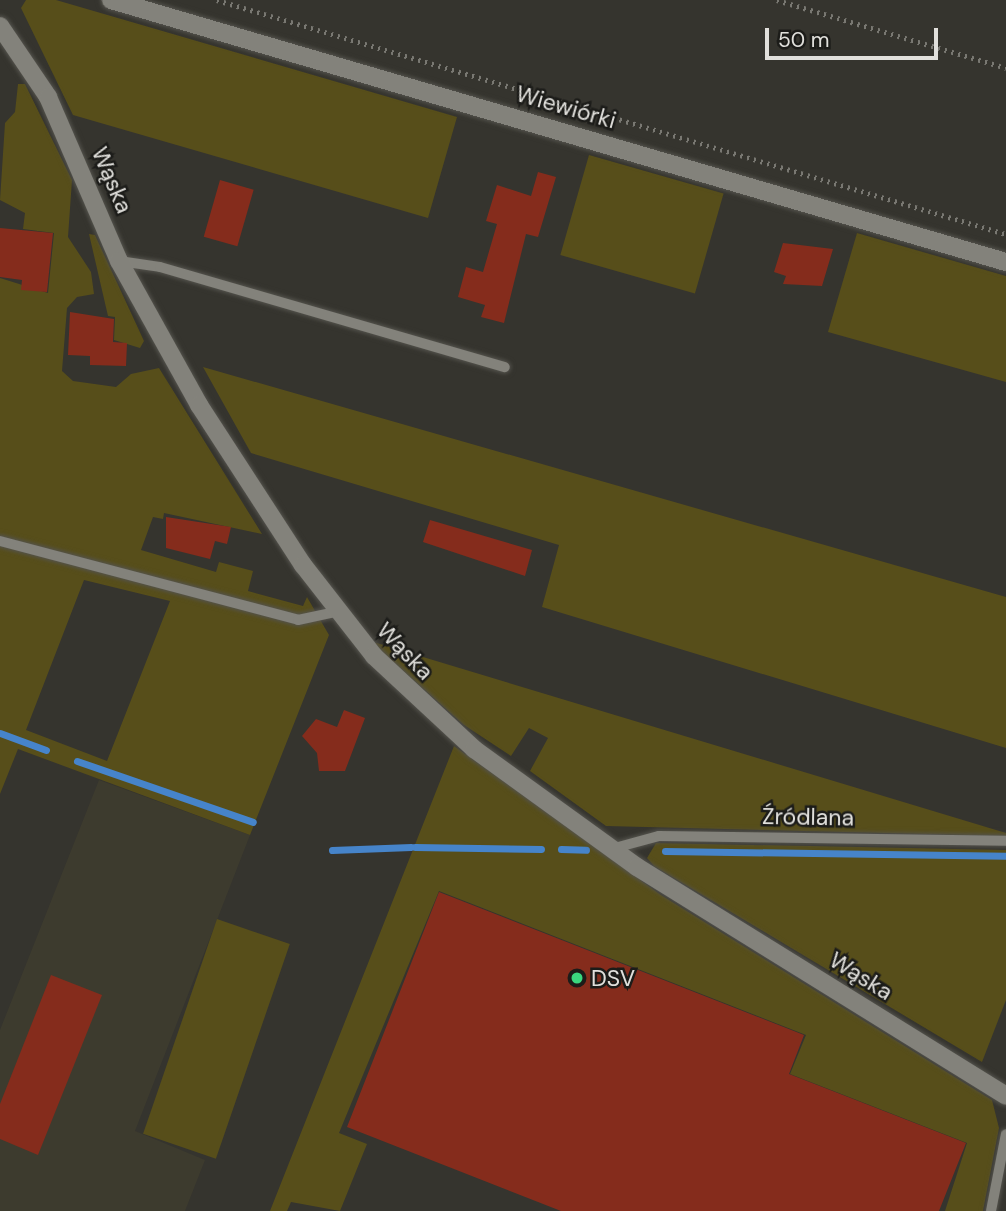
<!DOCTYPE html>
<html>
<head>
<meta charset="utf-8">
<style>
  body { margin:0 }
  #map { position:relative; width:1006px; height:1211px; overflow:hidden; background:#35342e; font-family:"DM Sans",sans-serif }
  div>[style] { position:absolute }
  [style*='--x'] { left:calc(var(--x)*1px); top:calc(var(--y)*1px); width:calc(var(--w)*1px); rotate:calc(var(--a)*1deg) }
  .built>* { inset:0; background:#3d3b2e }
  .green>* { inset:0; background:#574e1a; transform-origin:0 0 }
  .stream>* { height:7px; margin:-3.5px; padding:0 3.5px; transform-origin:3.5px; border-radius:3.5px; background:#4684ca }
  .building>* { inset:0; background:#852c1c; transform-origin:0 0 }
  .path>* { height:4.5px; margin-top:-2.25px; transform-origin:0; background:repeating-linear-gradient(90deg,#797872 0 2px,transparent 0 7px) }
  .roads { filter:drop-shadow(0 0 2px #54534d) drop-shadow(0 0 2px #54534d) }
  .service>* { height:10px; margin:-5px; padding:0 5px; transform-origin:5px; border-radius:5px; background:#83827b }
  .minor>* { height:18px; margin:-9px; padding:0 9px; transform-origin:9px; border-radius:9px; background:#83827b }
  .dots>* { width:19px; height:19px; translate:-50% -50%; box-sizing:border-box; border:4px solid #1c1c19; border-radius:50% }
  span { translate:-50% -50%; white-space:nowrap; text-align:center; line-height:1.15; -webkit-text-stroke:5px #1c1c19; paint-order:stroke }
  .street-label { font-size:23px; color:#e1e0dc }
  .poi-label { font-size:23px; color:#e1e0dc }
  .left { translate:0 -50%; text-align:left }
  .scale { position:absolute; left:765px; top:28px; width:173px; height:32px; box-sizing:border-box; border:4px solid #e1e0dc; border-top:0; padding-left:9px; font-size:21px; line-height:24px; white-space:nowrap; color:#e1e0dc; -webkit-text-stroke:5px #1c1c19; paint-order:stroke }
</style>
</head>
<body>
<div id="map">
  <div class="built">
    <div style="clip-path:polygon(99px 780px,250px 835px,135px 1131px,205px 1160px,185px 1211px,0 1211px,0 1030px)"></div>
  </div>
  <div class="green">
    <div style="clip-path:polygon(26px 0,56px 0,457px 117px,428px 218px,73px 115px,21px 8px)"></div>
    <div style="clip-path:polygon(evenodd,18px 84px,25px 84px,72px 180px,68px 237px,91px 272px,94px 294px,77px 297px,67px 308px,62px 371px,73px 381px,116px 387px,131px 374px,159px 368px,262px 534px,164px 513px,163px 519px,153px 517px,141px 550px,216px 572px,219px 562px,253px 571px,248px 591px,303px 606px,307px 597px,329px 635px,250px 835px,18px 749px,0 794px,0 278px,48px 293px,54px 233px,23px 229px,25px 213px,0 200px,5px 123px,15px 112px,18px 84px,84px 580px,170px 601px,107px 761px,26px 730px,84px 580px)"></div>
    <div style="left:589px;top:155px;width:140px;height:104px;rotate:16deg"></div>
    <div style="clip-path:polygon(857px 233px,1006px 276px,1006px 382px,828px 332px)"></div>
    <div style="clip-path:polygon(89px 234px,95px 235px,144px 341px,140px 348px,114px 340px,115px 317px,108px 316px)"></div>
    <div style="clip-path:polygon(203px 367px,1006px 597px,1006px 748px,542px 607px,559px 545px,251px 453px)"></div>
    <div style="clip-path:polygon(370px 641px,1006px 833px,1006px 836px,606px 826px,530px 771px,548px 738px,529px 728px,511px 756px,464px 725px)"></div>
    <div style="clip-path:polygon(454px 746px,661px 895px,992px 1100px,999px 1128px,983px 1211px,945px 1211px,967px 1143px,790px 1074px,806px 1035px,439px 891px,339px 1133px,367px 1144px,340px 1211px,291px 1202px,287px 1211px,270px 1211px)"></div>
    <div style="clip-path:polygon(656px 843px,1006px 850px,1006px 1000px,982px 1062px,654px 866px,647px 858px)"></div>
    <div style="left:217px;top:919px;width:77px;height:227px;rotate:19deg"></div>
  </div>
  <div class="stream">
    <div style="--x:0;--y:733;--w:49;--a:20.3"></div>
    <div style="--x:77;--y:761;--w:186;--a:19.1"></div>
    <div style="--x:415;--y:847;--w:126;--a:0.9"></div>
    <div style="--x:561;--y:849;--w:25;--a:2"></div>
    <div style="--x:332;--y:850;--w:79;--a:-2.2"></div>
    <div style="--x:665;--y:851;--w:341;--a:0.8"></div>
  </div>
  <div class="building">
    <div style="clip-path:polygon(538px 172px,556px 177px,538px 237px,526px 234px,504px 323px,481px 317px,485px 305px,458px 297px,466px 267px,483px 272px,497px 224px,486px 221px,497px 185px,531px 196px)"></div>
    <div style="left:220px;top:180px;width:35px;height:59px;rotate:16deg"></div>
    <div style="clip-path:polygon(0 228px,53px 233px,47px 292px,21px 290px,22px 280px,0 277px)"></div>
    <div style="clip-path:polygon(783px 243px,833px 249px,822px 286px,783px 284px,786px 276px,774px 272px)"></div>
    <div style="clip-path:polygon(70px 312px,114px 319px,113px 342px,127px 343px,126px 366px,90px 365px,90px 356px,68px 355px)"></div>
    <div style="clip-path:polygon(166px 517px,231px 527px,227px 544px,215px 541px,210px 559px,166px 548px)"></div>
    <div style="clip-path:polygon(430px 520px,532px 550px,525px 576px,423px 542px)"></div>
    <div style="clip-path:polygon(344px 710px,365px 718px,345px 771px,319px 771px,317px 753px,302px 736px,316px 719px,337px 727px)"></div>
    <div style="clip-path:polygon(439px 892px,804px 1035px,789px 1074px,966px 1143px,939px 1211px,561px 1211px,347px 1127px)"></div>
    <div style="clip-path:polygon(51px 975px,102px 995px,38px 1155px,0 1139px,0 1104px)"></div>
  </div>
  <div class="path">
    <div style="--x:217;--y:0;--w:823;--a:16.52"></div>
    <div style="--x:777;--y:0;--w:239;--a:16.5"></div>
  </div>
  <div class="roads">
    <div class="service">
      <div style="--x:119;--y:261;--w:41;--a:8.3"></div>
      <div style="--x:160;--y:267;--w:359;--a:16.2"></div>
      <div style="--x:0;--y:541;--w:308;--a:14.8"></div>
      <div style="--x:298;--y:620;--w:40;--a:-12"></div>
      <div style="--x:611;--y:849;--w:50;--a:-15.2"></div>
      <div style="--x:659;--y:836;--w:347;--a:0.8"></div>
      <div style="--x:991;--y:1211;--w:78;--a:-79"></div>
    </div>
    <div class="minor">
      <div style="--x:111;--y:0;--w:933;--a:16.32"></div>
      <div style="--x:0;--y:26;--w:86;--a:55.9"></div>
      <div style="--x:48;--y:97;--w:179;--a:66.6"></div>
      <div style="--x:119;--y:261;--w:165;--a:60.9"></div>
      <div style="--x:199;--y:405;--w:191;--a:57"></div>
      <div style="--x:303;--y:565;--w:115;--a:52"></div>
      <div style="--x:374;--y:656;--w:137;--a:42.9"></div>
      <div style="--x:474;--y:749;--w:201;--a:35.9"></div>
      <div style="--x:637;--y:867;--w:434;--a:31.8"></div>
    </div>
  </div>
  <div class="dots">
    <div style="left:577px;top:978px;background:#3bd77f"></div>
  </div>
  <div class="street-label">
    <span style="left:566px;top:107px;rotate:16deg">Wiewiórki</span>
    <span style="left:112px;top:180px;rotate:67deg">Wąska</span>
    <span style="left:405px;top:651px;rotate:46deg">Wąska</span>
    <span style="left:808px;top:817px;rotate:1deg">Źródlana</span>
    <span style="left:861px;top:976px;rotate:32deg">Wąska</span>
  </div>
  <div class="poi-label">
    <span class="left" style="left:591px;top:978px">DSV</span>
  </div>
  <div class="scale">50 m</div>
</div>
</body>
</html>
